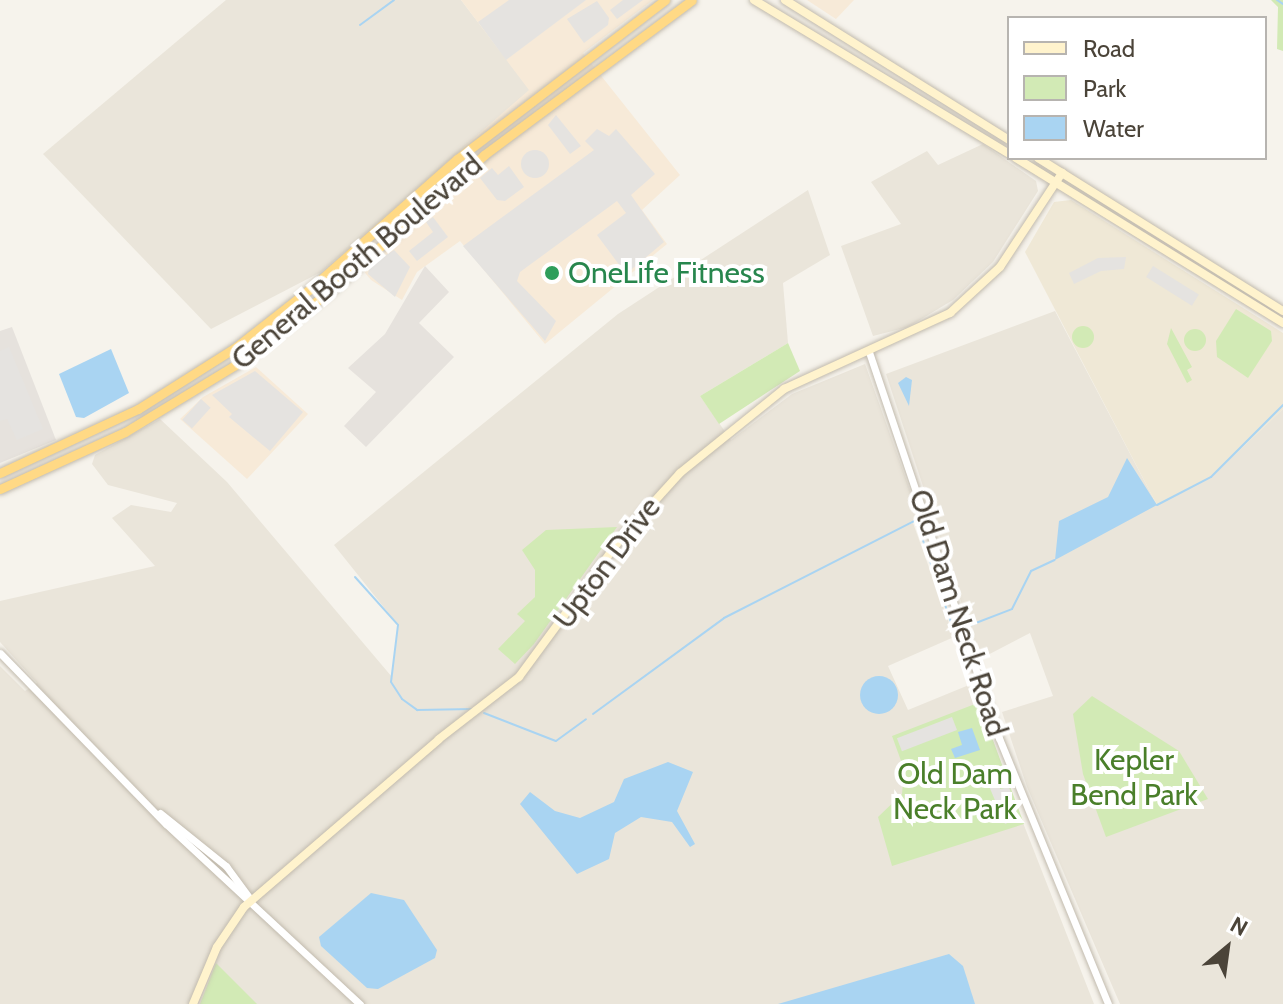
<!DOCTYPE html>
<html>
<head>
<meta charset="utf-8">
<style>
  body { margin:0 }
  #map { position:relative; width:1283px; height:1004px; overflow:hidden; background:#f6f3ec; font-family:Cabin,sans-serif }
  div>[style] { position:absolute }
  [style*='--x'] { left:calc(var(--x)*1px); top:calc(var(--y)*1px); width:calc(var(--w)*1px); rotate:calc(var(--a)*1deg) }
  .residential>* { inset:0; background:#eae5da }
  .commercial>* { inset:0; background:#f7ead8 }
  .industrial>* { inset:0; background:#e6e2dd }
  .education>* { inset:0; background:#efe8d6 }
  .green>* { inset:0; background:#d2eab5 }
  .round { border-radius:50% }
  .parking>* { inset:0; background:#e5e3e0; transform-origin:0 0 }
  .water>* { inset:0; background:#a9d4f2 }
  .stream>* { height:2px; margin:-1px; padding:0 1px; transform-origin:1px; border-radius:1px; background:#a9d4f2 }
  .roads { filter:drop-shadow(0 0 2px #c2bbae) drop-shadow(0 0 2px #c2bbae) }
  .tertiary>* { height:7px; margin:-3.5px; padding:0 3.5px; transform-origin:3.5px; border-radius:3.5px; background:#fff }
  .secondary>* { height:8px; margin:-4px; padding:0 4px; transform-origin:4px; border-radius:4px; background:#fff3cd }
  .trunk>* { height:9px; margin:-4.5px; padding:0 4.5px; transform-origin:4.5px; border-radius:4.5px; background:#ffd985 }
  .dots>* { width:22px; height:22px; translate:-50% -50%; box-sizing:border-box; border:4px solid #fff; border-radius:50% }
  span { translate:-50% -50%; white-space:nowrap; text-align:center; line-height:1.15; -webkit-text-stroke:8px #fff; paint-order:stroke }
  .street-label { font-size:30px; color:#4b4439 }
  .leisure-label { font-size:30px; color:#27864d }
  .left { translate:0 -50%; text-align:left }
  .park-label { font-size:30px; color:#4a7f2a }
  .legend { position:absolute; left:1007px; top:16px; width:260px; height:144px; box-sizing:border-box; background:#fff; border:2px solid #b7b4b0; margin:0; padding:10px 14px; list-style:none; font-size:24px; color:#4b4439 }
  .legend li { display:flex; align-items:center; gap:16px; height:40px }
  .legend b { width:40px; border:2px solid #b7b4b0 }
  .north { position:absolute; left:1187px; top:908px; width:80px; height:80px; -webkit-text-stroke:6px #fff; paint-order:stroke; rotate:29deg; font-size:22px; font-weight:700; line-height:32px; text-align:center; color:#4b4439 }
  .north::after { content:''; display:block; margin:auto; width:28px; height:36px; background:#4b4439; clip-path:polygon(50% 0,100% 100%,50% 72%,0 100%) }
</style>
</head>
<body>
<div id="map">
  <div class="residential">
    <div style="clip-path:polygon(226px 0,461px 0,530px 90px,321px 272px,211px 329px,43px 154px)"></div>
    <div style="clip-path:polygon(983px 144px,1036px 181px,1038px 191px,993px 262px,953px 300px,908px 327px,873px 336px,841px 246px,901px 224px,871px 182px,927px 151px,938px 165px)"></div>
    <div style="clip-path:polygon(808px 190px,830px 255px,783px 283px,788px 343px,700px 396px,731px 440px,792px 394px,865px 364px,920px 518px,902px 527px,913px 523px,954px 637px,888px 666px,908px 710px,969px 685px,1094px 1004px,0 1004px,0 666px,25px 691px,37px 683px,0 642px,0 601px,155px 566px,112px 518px,131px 505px,171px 512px,177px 503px,108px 485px,92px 464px,95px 455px,160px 419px,227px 482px,392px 677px,398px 625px,334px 545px,618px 314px)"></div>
    <div style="clip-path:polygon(1055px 311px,1157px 505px,1211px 477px,1283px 409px,1283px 1004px,1120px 1004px,1027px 787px,1002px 712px,1053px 696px,1030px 633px,980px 659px,886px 374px)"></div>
  </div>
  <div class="commercial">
    <div style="clip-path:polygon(461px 0,653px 0,583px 53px,680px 175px,642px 210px,667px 244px,545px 344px,460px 241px,417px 272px,402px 300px,371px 280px,346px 250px,529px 90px)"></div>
    <div style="clip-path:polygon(807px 0,854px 0,836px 19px)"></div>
    <div style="clip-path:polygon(256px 367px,308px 414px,247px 479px,180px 419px,203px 397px)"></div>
  </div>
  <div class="industrial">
    <div style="clip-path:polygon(425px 266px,449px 292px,419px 323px,454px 357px,366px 447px,344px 426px,376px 392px,348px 368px,385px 334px)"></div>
    <div style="clip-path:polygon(12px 327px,56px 440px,0 463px,0 331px)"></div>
  </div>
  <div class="education">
    <div style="clip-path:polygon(1071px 200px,1283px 333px,1283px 409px,1211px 477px,1157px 505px,1025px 252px,1054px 202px)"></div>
  </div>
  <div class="green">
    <div style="clip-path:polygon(1271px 0,1283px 0,1283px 51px,1277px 49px,1278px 7px)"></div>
    <div style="clip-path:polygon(1236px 309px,1271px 331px,1272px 341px,1248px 378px,1217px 357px,1216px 341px)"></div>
    <div class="round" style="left:1072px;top:326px;width:22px;height:22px"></div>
    <div style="clip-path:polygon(1171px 328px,1192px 367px,1187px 370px,1192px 380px,1187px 383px,1167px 344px)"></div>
    <div class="round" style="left:1184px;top:329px;width:22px;height:22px"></div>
    <div style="clip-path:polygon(788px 343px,800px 371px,719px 424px,700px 396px)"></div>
    <div style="clip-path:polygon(617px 527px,534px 644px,515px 664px,498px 649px,525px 621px,517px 614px,535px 597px,535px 570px,522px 550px,546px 530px)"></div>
    <div style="clip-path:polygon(1092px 696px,1179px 751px,1208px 799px,1106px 837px,1083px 774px,1073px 714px)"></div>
    <div style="clip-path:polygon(975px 704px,980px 705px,1024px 824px,892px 866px,878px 817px,902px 794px,904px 769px,892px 736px)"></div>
    <div style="clip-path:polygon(216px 963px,257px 1004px,200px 1004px)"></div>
  </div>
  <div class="parking">
    <div style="clip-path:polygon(509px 0,586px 0,506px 60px,478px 22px)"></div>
    <div style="clip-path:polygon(623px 0,643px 0,617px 19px,610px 10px)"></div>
    <div style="clip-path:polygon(597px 1px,609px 18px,608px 25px,584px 43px,567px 19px)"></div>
    <div style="clip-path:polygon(556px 115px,581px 146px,570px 154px,548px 125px)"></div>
    <div style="clip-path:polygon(597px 129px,609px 136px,616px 129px,655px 174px,631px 195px,664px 242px,626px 274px,597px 235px,626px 213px,617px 201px,520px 272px,517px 281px,556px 321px,545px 341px,463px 246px,594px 150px,585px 141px)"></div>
    <div class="round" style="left:521px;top:150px;width:28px;height:28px"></div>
    <div style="clip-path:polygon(509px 166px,524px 187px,505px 201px,497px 200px,480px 178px,492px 168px,498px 175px)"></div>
    <div style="clip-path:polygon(433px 217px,448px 237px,417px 261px,409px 251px,433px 232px,426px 222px)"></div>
    <div style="clip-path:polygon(394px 250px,410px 267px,395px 297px,368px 274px,370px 265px)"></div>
    <div style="clip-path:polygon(1126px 257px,1124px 269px,1101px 271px,1074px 284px,1069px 273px,1098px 258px)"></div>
    <div style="left:1153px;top:266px;width:54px;height:13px;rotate:32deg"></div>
    <div style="clip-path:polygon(9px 347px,43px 429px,17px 440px,7px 419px,0 421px,0 351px)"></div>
    <div style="clip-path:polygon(255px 371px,303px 412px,270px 451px,229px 417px,232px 414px,212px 395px)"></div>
    <div style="left:201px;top:399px;width:13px;height:28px;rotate:42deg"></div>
    <div style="left:952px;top:717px;width:14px;height:59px;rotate:69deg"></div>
    <div style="clip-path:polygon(998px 774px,1000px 789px,1009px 787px,1011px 793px,1003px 797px,1017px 819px,1005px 824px,986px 779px)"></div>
  </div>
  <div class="water">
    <div style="clip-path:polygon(111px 349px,129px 393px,84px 418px,76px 417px,59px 374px)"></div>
    <div style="clip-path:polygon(906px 377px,912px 380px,909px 406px,898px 383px)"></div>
    <div style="clip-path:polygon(1127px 458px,1157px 505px,1055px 560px,1059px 521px,1108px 497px)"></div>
    <div class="round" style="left:860px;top:676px;width:38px;height:38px"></div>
    <div style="clip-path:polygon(972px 728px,980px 750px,955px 758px,951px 749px,962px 745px,958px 732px)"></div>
    <div style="clip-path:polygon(668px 762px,693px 772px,677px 811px,695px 844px,690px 847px,672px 822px,641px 817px,615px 833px,609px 859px,577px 874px,520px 804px,530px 792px,555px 811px,580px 818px,614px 802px,624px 779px)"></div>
    <div style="clip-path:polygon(371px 893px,404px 900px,437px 950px,435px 958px,378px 989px,367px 988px,321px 946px,319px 937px)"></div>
    <div style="clip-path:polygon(949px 954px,963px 966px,975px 1004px,778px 1004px)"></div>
  </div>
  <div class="stream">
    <div style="--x:1277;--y:0;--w:7;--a:34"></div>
    <div style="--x:360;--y:25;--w:42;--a:-36.3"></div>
    <div style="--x:1157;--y:505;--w:61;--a:-27.4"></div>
    <div style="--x:1211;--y:477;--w:102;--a:-45"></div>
    <div style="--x:355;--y:577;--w:64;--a:48.1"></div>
    <div style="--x:398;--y:625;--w:57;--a:97"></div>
    <div style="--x:391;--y:682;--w:20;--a:57"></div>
    <div style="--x:402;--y:699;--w:19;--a:36"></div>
    <div style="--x:417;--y:710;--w:56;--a:-1"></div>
    <div style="--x:968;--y:626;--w:47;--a:-21.1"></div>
    <div style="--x:1012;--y:609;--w:42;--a:-63.4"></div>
    <div style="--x:1031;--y:571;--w:26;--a:-25"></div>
    <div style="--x:484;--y:713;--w:77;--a:21.3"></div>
    <div style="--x:556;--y:741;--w:37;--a:-36"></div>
    <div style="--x:593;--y:714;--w:162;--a:-36.2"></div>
    <div style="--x:724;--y:618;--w:216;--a:-27"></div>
    <div style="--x:916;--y:520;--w:117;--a:71.1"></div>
    <div style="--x:954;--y:631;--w:4;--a:-14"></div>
  </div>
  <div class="roads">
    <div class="tertiary">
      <div style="--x:869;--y:352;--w:407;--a:71.4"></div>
      <div style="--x:999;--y:738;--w:287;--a:67.7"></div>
      <div style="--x:0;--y:653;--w:238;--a:45.9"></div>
      <div style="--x:166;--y:824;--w:265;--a:42.9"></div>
      <div style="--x:160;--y:813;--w:85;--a:38.8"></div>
      <div style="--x:226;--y:866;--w:42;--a:53.7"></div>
    </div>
    <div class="secondary">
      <div style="--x:754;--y:0;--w:298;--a:31.1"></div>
      <div style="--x:785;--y:0;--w:264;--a:32"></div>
      <div style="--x:1016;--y:158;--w:314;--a:31.7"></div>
      <div style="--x:1038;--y:158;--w:289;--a:32"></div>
      <div style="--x:193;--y:1004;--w:62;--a:-67.2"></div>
      <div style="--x:217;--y:947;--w:48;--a:-56"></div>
      <div style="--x:244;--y:907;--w:257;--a:-40.7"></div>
      <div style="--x:439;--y:739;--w:101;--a:-37.8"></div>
      <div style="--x:519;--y:677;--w:174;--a:-53.7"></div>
      <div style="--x:622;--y:537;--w:86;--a:-47.8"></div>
      <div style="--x:680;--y:473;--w:134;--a:-38.9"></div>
      <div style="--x:784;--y:389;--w:183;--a:-24.6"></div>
      <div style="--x:950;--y:313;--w:68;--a:-42.6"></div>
      <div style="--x:1000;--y:267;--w:113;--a:-56.6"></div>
    </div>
    <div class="trunk">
      <div style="--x:0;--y:473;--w:152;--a:-24.9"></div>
      <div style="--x:138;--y:409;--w:116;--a:-32.3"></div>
      <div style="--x:236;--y:347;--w:94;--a:-38.1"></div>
      <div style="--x:310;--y:289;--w:196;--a:-41.5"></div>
      <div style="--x:457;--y:159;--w:262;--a:-37.4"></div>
      <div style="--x:0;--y:489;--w:137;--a:-24.5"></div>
      <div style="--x:125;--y:432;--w:129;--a:-31.3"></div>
      <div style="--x:235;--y:365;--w:122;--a:-38"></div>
      <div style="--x:331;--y:290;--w:204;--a:-41.4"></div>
      <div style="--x:484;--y:155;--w:259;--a:-36.7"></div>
    </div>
  </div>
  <div class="dots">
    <div style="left:552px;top:273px;background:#2e9e5b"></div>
  </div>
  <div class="street-label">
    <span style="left:357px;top:262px;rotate:-40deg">General Booth Boulevard</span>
    <span style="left:607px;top:563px;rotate:-53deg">Upton Drive</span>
    <span style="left:958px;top:613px;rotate:72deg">Old Dam Neck Road</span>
  </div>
  <div class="leisure-label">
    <span class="left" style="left:568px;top:273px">OneLife Fitness</span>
  </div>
  <div class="park-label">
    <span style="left:1134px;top:777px">Kepler<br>Bend Park</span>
    <span style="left:955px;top:791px">Old Dam<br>Neck Park</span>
  </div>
  <ul class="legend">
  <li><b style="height:10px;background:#fff3cd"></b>Road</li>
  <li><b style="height:22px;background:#d2eab5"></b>Park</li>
  <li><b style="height:22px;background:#a9d4f2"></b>Water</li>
  </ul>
  <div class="north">N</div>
</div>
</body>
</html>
